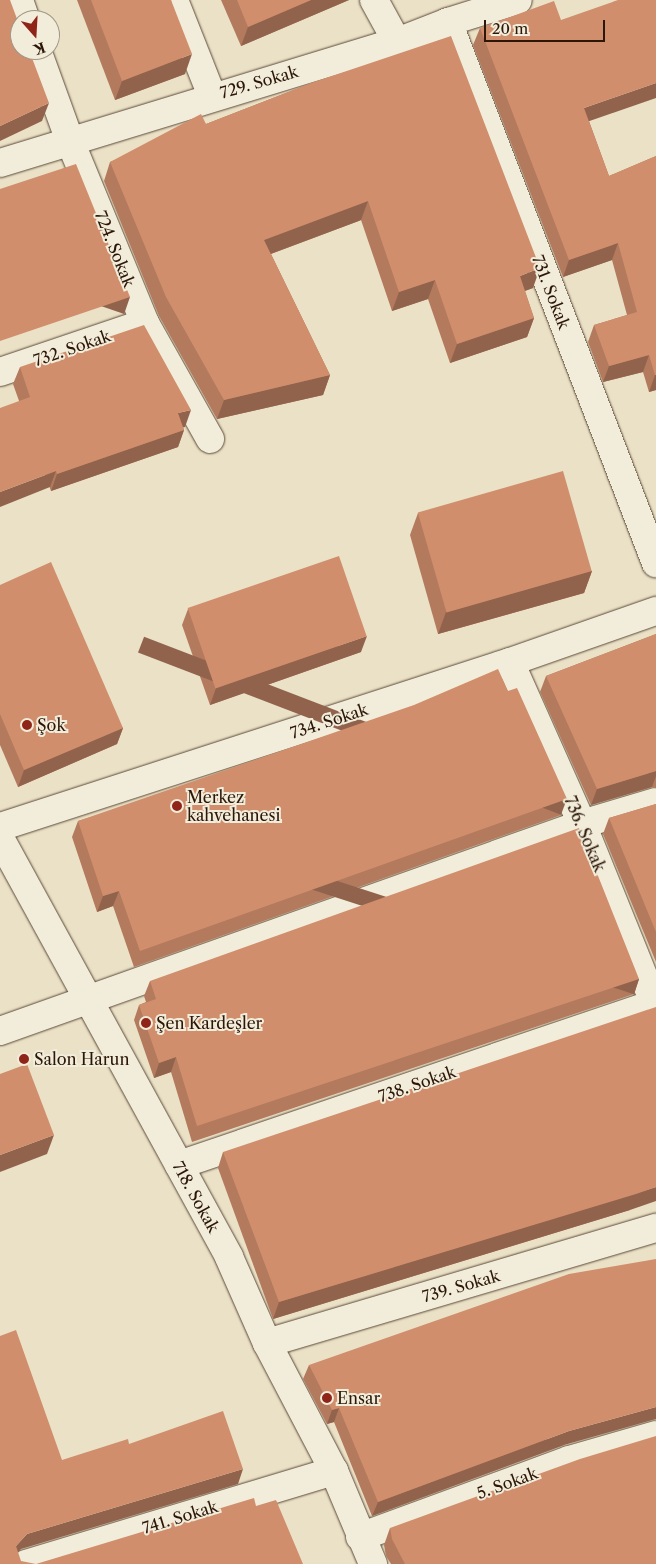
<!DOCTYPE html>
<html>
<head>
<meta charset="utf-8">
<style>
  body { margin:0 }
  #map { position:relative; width:656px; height:1564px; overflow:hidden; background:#ebe1c6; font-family:"Libre Caslon Text",serif }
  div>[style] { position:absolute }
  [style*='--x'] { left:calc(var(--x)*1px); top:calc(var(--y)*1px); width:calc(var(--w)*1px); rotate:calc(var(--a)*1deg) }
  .roads { filter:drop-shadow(0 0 1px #5b4937) drop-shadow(0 0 1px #5b4937) }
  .minor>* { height:28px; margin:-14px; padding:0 14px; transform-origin:14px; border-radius:14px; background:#f2ecda }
  .wall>* { inset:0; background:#b37a5d }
  .shaded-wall>* { inset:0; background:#92634c; transform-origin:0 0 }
  .building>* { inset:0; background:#d08e6c; transform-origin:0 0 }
  .dots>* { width:14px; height:14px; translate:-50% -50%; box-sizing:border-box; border:2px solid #f2ecda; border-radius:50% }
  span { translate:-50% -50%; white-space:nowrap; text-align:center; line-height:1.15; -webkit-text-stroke:4px #f2ecda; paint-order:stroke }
  .street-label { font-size:16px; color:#2b1607 }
  .poi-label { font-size:16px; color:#2b1607 }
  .left { translate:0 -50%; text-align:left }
  .north { position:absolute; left:10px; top:10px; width:50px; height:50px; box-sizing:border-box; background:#f2ecda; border:1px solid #a29686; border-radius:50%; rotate:161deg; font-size:14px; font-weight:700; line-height:20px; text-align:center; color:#2b1607 }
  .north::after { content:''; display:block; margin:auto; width:18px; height:22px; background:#8f2418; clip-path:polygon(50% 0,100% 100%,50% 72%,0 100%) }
  .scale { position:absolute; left:484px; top:20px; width:121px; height:22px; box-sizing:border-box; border:2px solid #2b1607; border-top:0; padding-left:6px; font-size:15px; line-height:18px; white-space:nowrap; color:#2b1607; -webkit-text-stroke:4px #f2ecda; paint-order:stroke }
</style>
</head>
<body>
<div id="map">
  <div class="roads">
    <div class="minor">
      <div style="--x:19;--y:0;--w:21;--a:71"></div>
      <div style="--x:174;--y:0;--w:103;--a:68.4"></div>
      <div style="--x:374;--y:0;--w:48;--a:61.3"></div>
      <div style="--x:448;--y:22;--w:580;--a:68.97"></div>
      <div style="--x:37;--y:50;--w:97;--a:70.1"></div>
      <div style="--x:70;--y:141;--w:197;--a:67.6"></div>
      <div style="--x:145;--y:323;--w:133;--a:60.7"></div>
      <div style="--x:0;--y:163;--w:415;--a:-17"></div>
      <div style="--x:397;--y:42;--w:55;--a:-21.4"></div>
      <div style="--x:448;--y:22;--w:73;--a:-17.4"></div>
      <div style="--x:0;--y:372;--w:153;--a:-18.7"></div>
      <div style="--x:510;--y:662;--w:177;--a:66"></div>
      <div style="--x:582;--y:824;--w:197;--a:68"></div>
      <div style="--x:0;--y:827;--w:536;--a:-17.93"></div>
      <div style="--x:510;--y:662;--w:155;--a:-19.3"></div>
      <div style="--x:0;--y:838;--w:477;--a:61.3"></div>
      <div style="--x:229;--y:1257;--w:94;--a:66.2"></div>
      <div style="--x:267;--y:1343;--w:144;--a:62.4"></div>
      <div style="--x:334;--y:1471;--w:101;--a:67.2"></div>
      <div style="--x:0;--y:1031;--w:618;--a:-19.58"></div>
      <div style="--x:582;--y:824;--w:77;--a:-16.6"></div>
      <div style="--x:179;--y:1165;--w:504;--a:-18.76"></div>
      <div style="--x:267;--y:1343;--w:406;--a:-16.5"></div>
      <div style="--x:360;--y:1537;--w:223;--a:-20.2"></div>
      <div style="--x:569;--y:1460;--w:91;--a:-16"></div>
      <div style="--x:26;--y:1564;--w:322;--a:-16.8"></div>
    </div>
  </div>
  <div class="wall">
    <div style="clip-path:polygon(77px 0,171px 0,185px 74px,115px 100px)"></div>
    <div style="clip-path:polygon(221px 0,349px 0,241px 46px)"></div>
    <div style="clip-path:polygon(480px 28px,589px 121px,609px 176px,656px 156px,656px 390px,649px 392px,643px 372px,603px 382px,588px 342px,594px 325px,627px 315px,612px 260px,563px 277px,473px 45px)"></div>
    <div style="clip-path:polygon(314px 82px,533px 288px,525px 291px,534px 318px,527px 337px,450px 363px,428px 299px,392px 311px,361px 220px,271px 254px,330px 375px,323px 395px,217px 419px,159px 316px,104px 181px,110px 162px,206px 124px)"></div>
    <div style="clip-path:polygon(20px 367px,185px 427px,183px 427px,184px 430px,178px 447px,51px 491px,13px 384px)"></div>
    <div style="clip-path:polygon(418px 513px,592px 571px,584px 593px,438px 634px,410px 535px)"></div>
    <div style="clip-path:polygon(0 585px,123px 728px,117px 744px,18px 787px,0 745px)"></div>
    <div style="clip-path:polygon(188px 609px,361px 652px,210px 705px,182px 625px)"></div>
    <div style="clip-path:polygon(656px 634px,656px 788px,652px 787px,591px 805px,540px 692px,546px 676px)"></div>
    <div style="clip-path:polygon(508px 691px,561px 815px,134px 967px,113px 906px,97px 912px,72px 837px,78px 821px)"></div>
    <div style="clip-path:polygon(656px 804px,656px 962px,603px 834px,609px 818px)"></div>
    <div style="clip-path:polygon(639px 979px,634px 994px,192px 1142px,171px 1072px,154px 1078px,134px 1020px,139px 1005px,146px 1002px,144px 996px,150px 981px)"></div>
    <div style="clip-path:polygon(223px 1152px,630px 1210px,273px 1319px,218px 1168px)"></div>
    <div style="clip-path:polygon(309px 1365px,564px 1445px,372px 1516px,334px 1422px,327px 1424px,303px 1379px)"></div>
    <div style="clip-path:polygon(390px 1528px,656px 1564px,391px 1564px,386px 1556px,384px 1545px)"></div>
  </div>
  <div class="shaded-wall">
    <div style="clip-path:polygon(311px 0,349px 0,241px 46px,248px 27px)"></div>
    <div style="clip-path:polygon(192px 54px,185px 74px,115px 100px,122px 81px)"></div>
    <div style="clip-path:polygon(656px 83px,656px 98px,578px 125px,584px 108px)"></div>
    <div style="clip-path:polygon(49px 103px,42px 121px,0 141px,0 126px)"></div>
    <div style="clip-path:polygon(368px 201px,361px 220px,257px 259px,264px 240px)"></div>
    <div style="clip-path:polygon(618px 243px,612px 260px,563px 277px,569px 260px)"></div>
    <div style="clip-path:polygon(540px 268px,533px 288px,513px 295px,520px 276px)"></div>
    <div style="clip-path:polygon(435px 280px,428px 299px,392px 311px,399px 292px)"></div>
    <div style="left:130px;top:297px;width:18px;height:137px;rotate:109deg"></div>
    <div style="clip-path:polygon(534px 318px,527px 337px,450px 363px,457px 344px)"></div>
    <div style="clip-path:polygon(649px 355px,643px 372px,603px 382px,609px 366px)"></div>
    <div style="clip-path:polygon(330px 375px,323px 395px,217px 419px,224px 400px)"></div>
    <div style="clip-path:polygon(655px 375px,656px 375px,656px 390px,649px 392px)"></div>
    <div style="clip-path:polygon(191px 410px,185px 427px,172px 430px,178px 413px)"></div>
    <div style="clip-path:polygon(184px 430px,178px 447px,51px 491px,57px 474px)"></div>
    <div style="clip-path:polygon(56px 471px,50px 487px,0 507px,0 492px)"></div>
    <div style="clip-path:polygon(592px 571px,584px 593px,438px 634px,446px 612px)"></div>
    <div style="clip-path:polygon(367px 636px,361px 652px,210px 705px,216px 688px)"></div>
    <div style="clip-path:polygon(123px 728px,117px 744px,18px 787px,24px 770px)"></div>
    <div style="clip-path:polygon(656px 771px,656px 776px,652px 787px,591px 805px,597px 789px)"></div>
    <div style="left:567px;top:799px;width:17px;height:453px;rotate:111deg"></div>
    <div style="clip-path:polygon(119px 891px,113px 906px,97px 912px,103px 896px)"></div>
    <div style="left:639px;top:979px;width:16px;height:466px;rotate:108deg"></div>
    <div style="clip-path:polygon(176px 1057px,171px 1072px,154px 1078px,159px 1063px)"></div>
    <div style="clip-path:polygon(54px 1135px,47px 1154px,0 1172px,0 1155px)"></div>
    <div style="clip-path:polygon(656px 1187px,656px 1201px,630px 1210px,273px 1319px,279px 1302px)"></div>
    <div style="clip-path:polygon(656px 1407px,656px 1419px,564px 1445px,372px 1516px,378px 1502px,569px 1431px)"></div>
    <div style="clip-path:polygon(339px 1408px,334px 1422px,327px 1424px,332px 1410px)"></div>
    <div style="clip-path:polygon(243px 1469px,238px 1484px,21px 1549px,11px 1561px,16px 1546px,27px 1534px)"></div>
  </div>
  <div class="building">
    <div style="clip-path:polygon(0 0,10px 0,20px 27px,20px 50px,29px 50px,49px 103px,0 126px)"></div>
    <div style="clip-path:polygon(91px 0,171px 0,192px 54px,122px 81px)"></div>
    <div style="clip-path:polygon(237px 0,311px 0,248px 27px)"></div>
    <div style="clip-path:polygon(618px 0,656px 0,656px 83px,584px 108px,609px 176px,656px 156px,656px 375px,655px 375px,649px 355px,609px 366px,594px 325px,637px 312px,618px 243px,569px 260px,480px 28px,554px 1px,561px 20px)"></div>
    <div style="clip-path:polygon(451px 36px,540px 268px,520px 276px,534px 318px,457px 344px,435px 280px,399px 292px,368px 201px,264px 240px,330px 375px,224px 400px,166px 297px,110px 162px,201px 114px,206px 124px,314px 82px)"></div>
    <div style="clip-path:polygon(76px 164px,130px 297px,0 341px,0 189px)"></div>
    <div style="clip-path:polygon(144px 325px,191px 410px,178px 413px,184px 430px,57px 474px,56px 471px,0 492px,0 408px,30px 397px,20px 367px)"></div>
    <div style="left:563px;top:471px;width:104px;height:151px;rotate:74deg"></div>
    <div style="left:339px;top:556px;width:85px;height:160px;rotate:71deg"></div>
    <div style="clip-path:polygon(51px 562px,123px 728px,24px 770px,0 714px,0 585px)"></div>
    <div style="clip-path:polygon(656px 634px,656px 771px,597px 789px,546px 676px)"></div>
    <div style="clip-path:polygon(498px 669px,508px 691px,517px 688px,567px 799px,140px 951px,119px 891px,103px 896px,78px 821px,414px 705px)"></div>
    <div style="clip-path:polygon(656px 804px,656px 932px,609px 818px)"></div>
    <div style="clip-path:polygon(579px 828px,639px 979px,197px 1126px,176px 1057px,159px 1063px,139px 1005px,156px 999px,150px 981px)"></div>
    <div style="clip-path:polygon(656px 1007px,656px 1187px,636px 1194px,279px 1302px,223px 1152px)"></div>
    <div style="clip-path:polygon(27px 1064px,54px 1135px,0 1155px,0 1074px)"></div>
    <div style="clip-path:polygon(656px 1259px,656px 1407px,569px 1431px,378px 1502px,339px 1408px,332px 1410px,309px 1365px,569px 1274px)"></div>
    <div style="clip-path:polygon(16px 1330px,62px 1460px,128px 1439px,129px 1444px,223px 1411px,243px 1469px,27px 1534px,16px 1546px,21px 1561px,36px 1564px,254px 1498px,256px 1506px,276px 1500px,303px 1564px,0 1564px,0 1336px)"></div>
    <div style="clip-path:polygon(656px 1436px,656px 1564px,405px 1564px,392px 1539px,390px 1528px,580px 1459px)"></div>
  </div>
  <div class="dots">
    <div style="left:27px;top:725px;background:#8f2418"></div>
    <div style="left:177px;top:806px;background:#8f2418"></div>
    <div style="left:146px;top:1023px;background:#8f2418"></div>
    <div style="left:24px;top:1059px;background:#8f2418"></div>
    <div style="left:327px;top:1398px;background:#8f2418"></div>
  </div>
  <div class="street-label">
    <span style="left:259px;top:82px;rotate:-16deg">729. Sokak</span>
    <span style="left:115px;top:249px;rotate:68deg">724. Sokak</span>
    <span style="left:551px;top:292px;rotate:69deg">731. Sokak</span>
    <span style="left:72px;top:348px;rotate:-19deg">732. Sokak</span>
    <span style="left:329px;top:721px;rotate:-18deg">734. Sokak</span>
    <span style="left:585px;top:834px;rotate:67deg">736. Sokak</span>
    <span style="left:417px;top:1084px;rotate:-19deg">738. Sokak</span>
    <span style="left:196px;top:1197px;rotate:61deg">718. Sokak</span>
    <span style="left:461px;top:1286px;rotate:-16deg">739. Sokak</span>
    <span style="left:507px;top:1483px;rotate:-20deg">5. Sokak</span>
    <span style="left:180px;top:1517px;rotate:-17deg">741. Sokak</span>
  </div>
  <div class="poi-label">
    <span class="left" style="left:37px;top:725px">Şok</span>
    <span class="left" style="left:187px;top:806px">Merkez<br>kahvehanesi</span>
    <span class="left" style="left:156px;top:1023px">Şen Kardeşler</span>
    <span class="left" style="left:34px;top:1059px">Salon Harun</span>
    <span class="left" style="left:337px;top:1398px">Ensar</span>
  </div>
  <div class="north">K</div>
  <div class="scale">20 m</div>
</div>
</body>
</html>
